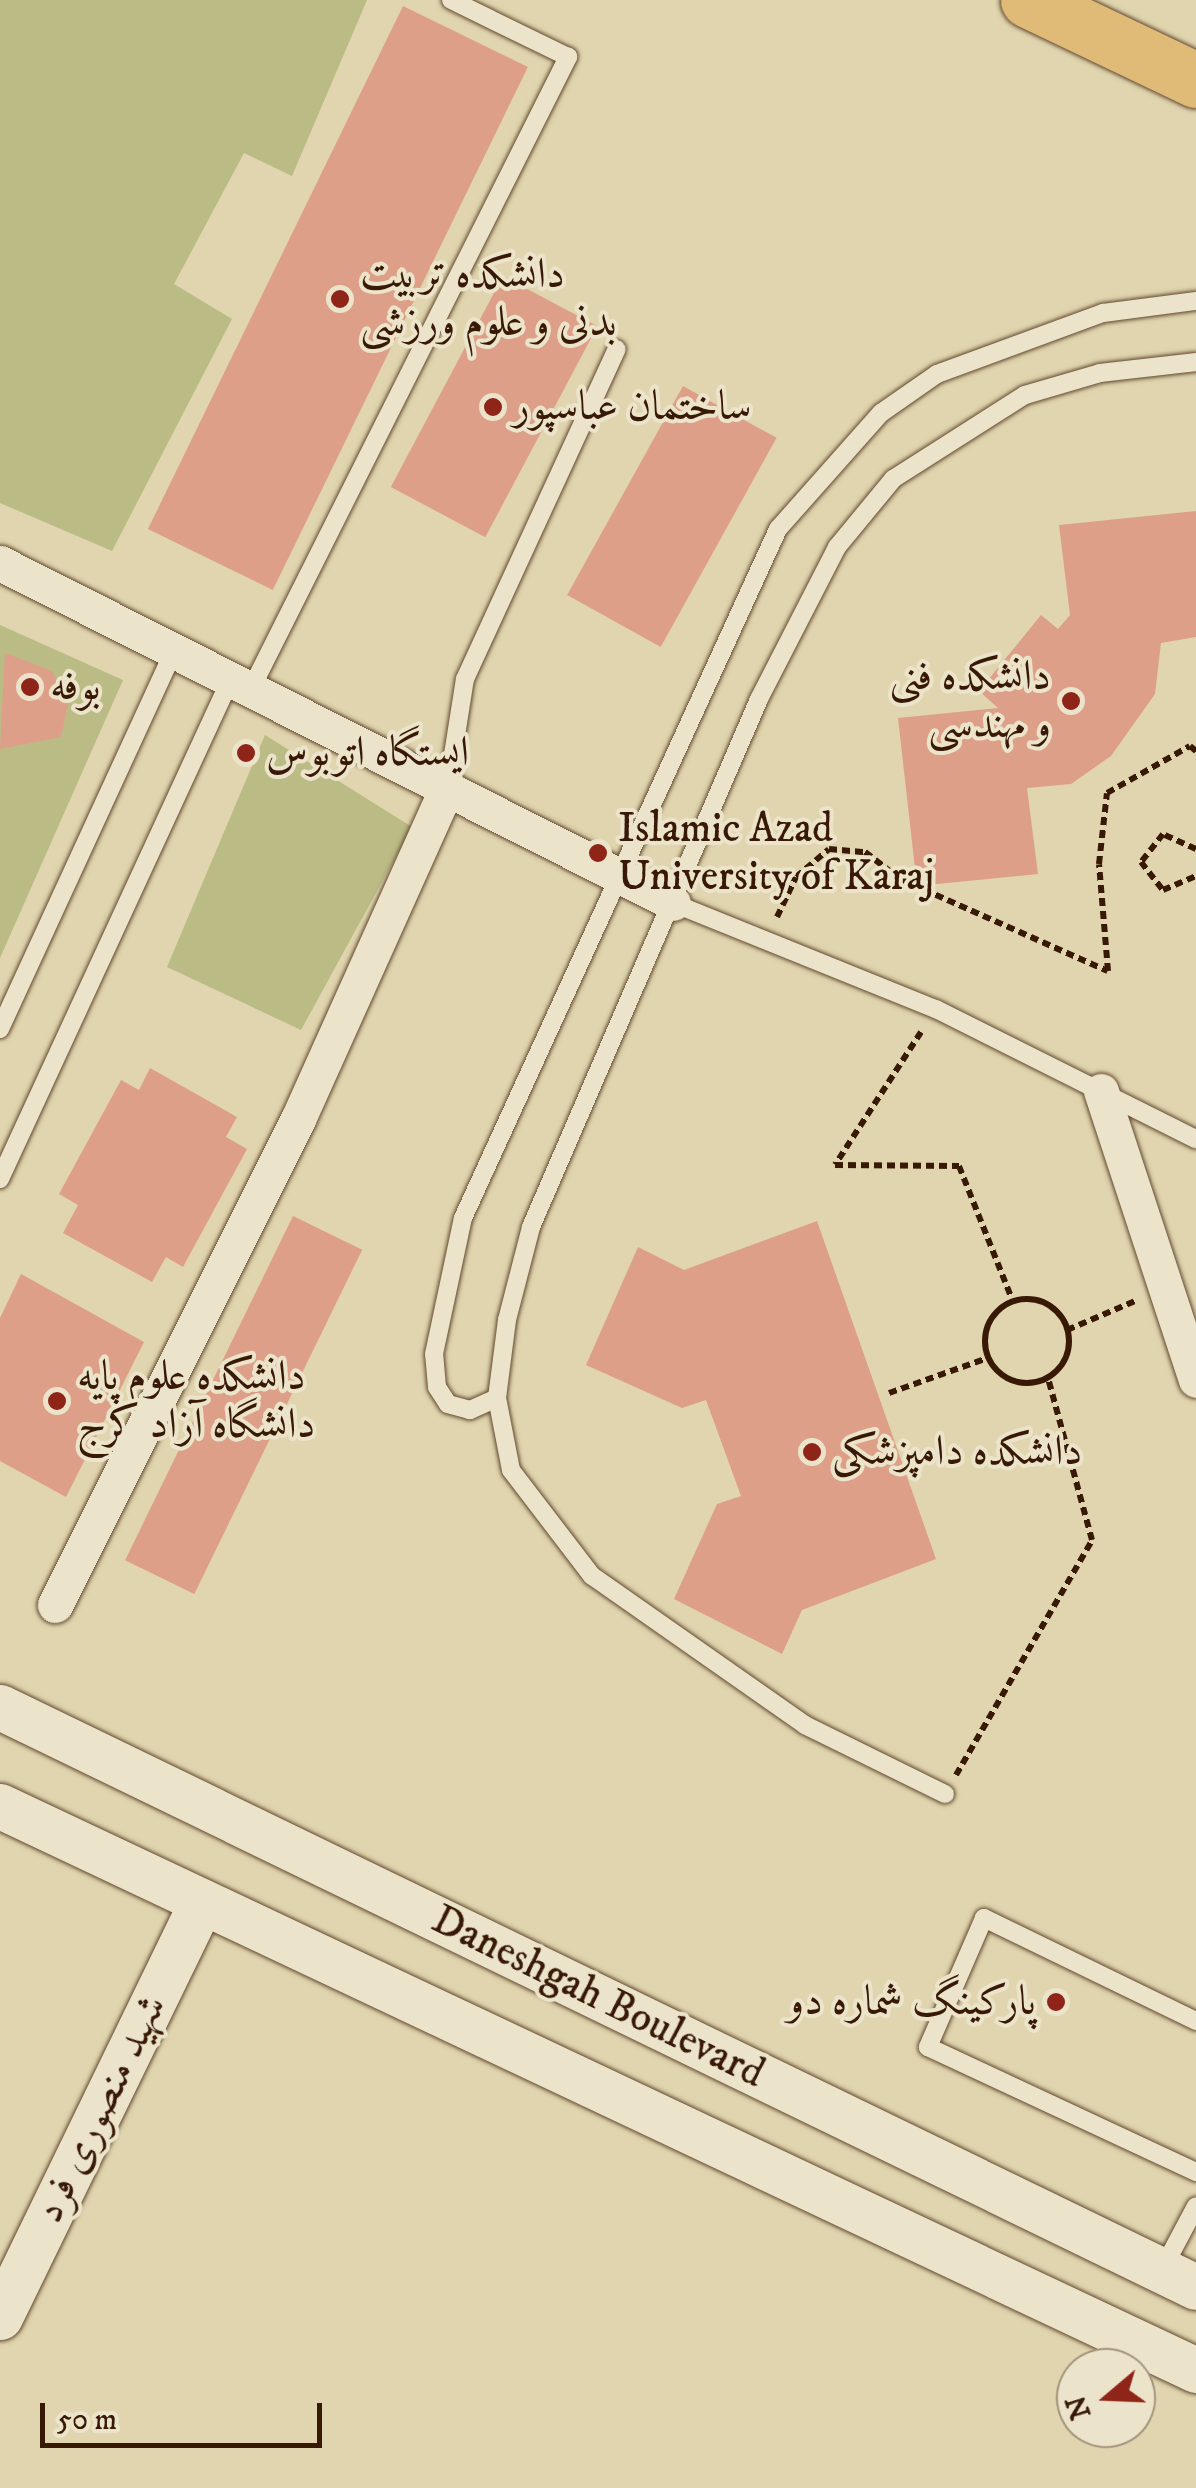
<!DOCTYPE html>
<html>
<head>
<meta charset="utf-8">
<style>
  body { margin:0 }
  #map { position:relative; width:1196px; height:2488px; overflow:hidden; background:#e0d5ae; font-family:"IM FELL DW Pica",Amiri,serif }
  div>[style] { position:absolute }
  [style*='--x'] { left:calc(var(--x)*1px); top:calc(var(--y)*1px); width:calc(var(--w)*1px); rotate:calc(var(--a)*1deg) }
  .green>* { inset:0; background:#babb85 }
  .building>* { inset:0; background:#de9f88; transform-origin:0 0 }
  .path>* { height:6px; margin-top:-3px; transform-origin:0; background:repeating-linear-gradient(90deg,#381905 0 8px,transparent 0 13px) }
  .path>.ring { margin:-3px; padding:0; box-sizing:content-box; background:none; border:6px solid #381905; border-radius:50% }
  .roads { filter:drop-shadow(0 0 2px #62482f) drop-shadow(0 0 2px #62482f) }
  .service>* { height:18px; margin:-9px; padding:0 9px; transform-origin:9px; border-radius:9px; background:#ebe4ca }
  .minor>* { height:35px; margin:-17.5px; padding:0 17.5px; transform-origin:17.5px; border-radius:17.5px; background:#ebe4ca }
  .tertiary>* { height:45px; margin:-22.5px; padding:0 22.5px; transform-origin:22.5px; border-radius:22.5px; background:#ebe4ca }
  .primary>* { height:55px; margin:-27.5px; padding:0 27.5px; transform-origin:27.5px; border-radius:27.5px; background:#e0ba77 }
  .dots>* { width:28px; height:28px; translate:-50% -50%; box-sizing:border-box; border:5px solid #ebe4ca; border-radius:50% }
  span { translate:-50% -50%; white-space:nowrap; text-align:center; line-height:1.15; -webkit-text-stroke:8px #ebe4ca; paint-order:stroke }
  .poi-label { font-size:42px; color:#381905 }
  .left { translate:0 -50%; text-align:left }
  .right { translate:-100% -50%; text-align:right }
  .street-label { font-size:42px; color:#381905 }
  .north { position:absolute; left:1056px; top:2348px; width:100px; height:100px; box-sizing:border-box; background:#ebe4ca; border:2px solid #a3937b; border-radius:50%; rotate:251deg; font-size:28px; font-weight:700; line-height:40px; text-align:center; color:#381905 }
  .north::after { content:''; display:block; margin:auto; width:35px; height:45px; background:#8f2418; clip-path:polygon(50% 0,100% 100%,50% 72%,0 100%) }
  .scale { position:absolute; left:40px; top:2403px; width:282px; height:45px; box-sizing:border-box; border:5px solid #381905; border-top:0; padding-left:12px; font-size:30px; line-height:35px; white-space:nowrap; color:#381905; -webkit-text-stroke:8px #ebe4ca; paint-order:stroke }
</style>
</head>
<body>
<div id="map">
  <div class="green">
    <div style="clip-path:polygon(0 0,367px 0,292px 176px,244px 153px,174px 284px,232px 319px,112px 551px,0 503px)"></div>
    <div style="clip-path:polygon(0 625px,123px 680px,0 958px)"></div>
    <div style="clip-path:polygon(265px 735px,412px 827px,301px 1030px,167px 967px)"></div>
  </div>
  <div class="building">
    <div style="left:403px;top:6px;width:139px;height:582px;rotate:26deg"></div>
    <div style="left:503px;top:276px;width:107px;height:239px;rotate:28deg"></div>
    <div style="left:683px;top:386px;width:107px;height:239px;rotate:29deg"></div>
    <div style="clip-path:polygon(1196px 511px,1196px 637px,1161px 643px,1155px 694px,1111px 756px,1071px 784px,1027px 788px,1038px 874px,917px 886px,898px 718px,998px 708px,979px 691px,1041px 615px,1058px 629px,1070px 615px,1059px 525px)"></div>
    <div style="clip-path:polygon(5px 653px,52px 671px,68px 704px,61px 737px,0 749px)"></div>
    <div style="clip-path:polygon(150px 1068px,237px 1117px,226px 1137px,247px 1149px,183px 1267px,166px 1257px,152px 1282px,63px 1233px,78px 1205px,59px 1194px,121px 1080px,139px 1090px)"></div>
    <div style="left:293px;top:1216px;width:77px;height:383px;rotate:26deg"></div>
    <div style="clip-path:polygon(817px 1221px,936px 1559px,802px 1610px,782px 1654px,674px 1599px,717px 1504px,741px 1496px,706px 1400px,682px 1408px,586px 1365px,638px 1247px,684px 1270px)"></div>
    <div style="clip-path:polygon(21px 1274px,144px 1342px,66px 1497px,0 1461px,0 1318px)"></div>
  </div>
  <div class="path">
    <div style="--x:1196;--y:849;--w:36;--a:-156"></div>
    <div style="--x:1163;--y:834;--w:36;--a:128"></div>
    <div style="--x:1141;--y:862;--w:36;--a:52"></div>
    <div style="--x:1163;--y:890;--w:36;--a:-23"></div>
    <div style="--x:777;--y:917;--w:44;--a:-64.6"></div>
    <div style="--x:796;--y:877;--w:43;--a:-40.3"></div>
    <div style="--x:829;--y:849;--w:36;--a:5"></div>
    <div style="--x:865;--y:852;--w:44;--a:37.6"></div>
    <div style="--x:900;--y:879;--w:227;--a:23.9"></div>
    <div style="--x:1108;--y:971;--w:107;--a:-94.8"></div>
    <div style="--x:1099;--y:864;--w:71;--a:-83.6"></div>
    <div style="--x:1107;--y:793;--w:95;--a:-29.5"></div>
    <div style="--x:1190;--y:746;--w:8;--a:40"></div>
    <div style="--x:921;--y:1032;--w:158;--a:122.9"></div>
    <div style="--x:835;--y:1165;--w:124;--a:0.5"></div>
    <div style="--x:959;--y:1166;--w:146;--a:68.3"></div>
    <div class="ring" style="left:985px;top:1299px;width:78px;height:78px"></div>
    <div style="--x:1067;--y:1330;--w:74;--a:-23.1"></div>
    <div style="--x:889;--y:1393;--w:105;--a:-19.5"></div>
    <div style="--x:956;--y:1775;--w:272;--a:-59.9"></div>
    <div style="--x:1092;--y:1540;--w:168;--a:-105.2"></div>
  </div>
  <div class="roads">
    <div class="service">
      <div style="--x:253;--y:685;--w:703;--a:-63.36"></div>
      <div style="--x:568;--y:57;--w:130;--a:-154"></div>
      <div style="--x:448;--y:786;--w:108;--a:-81"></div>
      <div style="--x:465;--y:679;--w:363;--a:-65.3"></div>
      <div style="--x:673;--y:903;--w:284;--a:22"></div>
      <div style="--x:936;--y:1009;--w:291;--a:26.6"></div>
      <div style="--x:0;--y:1029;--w:419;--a:-65.3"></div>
      <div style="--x:0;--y:1179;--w:554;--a:-65.24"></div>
      <div style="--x:497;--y:1398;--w:30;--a:156"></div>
      <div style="--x:470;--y:1410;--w:23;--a:-165"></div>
      <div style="--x:448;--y:1404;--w:20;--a:-123"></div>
      <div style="--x:437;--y:1387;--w:33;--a:-95"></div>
      <div style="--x:434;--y:1354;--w:139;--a:-78"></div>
      <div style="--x:463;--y:1218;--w:758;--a:-65.43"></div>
      <div style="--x:778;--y:529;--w:155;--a:-48.4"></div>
      <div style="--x:881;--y:413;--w:68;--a:-34.9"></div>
      <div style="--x:937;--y:374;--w:177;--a:-20.2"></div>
      <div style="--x:1103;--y:313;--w:94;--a:-7.4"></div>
      <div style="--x:945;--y:1794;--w:156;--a:-153.8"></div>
      <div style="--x:805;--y:1725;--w:260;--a:-145"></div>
      <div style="--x:592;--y:1576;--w:133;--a:-127.4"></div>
      <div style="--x:511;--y:1470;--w:73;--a:-101"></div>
      <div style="--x:497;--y:1398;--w:79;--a:-82.7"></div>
      <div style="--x:507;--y:1320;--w:96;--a:-75.5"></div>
      <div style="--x:531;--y:1227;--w:575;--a:-66.64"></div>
      <div style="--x:759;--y:699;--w:171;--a:-62.8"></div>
      <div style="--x:837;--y:547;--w:88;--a:-50.5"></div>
      <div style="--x:893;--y:479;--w:156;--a:-32.5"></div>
      <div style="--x:1025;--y:395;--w:78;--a:-16.3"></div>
      <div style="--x:1100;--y:373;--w:97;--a:-6.5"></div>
      <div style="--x:1196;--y:2021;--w:236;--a:-154.1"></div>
      <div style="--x:984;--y:1918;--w:141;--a:113.5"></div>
      <div style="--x:928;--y:2047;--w:296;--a:25"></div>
      <div style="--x:1162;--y:2270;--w:72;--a:-62"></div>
    </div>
    <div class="minor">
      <div style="--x:0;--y:563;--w:754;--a:26.8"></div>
      <div style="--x:1101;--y:1091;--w:304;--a:71.8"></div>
      <div style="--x:55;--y:1605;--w:543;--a:-63.43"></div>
      <div style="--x:298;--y:1119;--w:365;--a:-65.8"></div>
    </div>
    <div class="tertiary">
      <div style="--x:0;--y:1707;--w:1329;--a:25.87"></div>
      <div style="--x:0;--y:1806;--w:1322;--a:25.25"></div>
      <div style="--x:0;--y:2317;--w:462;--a:-64.1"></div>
    </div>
    <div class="primary">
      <div style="--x:1028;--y:0;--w:186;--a:25.5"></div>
    </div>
  </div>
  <div class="dots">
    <div style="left:340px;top:299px;background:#8f2418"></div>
    <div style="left:493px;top:407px;background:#8f2418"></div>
    <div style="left:30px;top:687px;background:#8f2418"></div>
    <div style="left:1071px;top:701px;background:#8f2418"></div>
    <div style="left:246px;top:753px;background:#8f2418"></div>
    <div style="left:598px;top:853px;background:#8f2418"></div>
    <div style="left:57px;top:1401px;background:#8f2418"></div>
    <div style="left:812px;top:1452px;background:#8f2418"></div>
    <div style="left:1056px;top:2002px;background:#8f2418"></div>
  </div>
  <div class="poi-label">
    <span class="left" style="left:360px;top:299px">دانشکده تربیت<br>بدنی و علوم ورزشی</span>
    <span class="left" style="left:513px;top:407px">ساختمان عباسپور</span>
    <span class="right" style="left:1051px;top:701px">دانشکده فنی<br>و مهندسی</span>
    <span class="left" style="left:50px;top:687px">بوفه</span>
    <span class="left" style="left:266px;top:753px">ایستگاه اتوبوس</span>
    <span class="left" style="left:618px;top:853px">Islamic Azad<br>University of Karaj</span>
    <span class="left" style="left:77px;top:1401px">دانشکده علوم پایه<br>دانشگاه آزاد کرج</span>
    <span class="left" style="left:832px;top:1452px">دانشکده دامپزشکی</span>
    <span class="right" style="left:1036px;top:2002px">پارکینگ شماره دو</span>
  </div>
  <div class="street-label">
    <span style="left:598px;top:1997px;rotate:26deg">Daneshgah Boulevard</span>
    <span style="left:101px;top:2109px;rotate:-64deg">شهید منصوری فرد</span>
  </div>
  <div class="north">N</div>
  <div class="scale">50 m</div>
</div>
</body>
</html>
